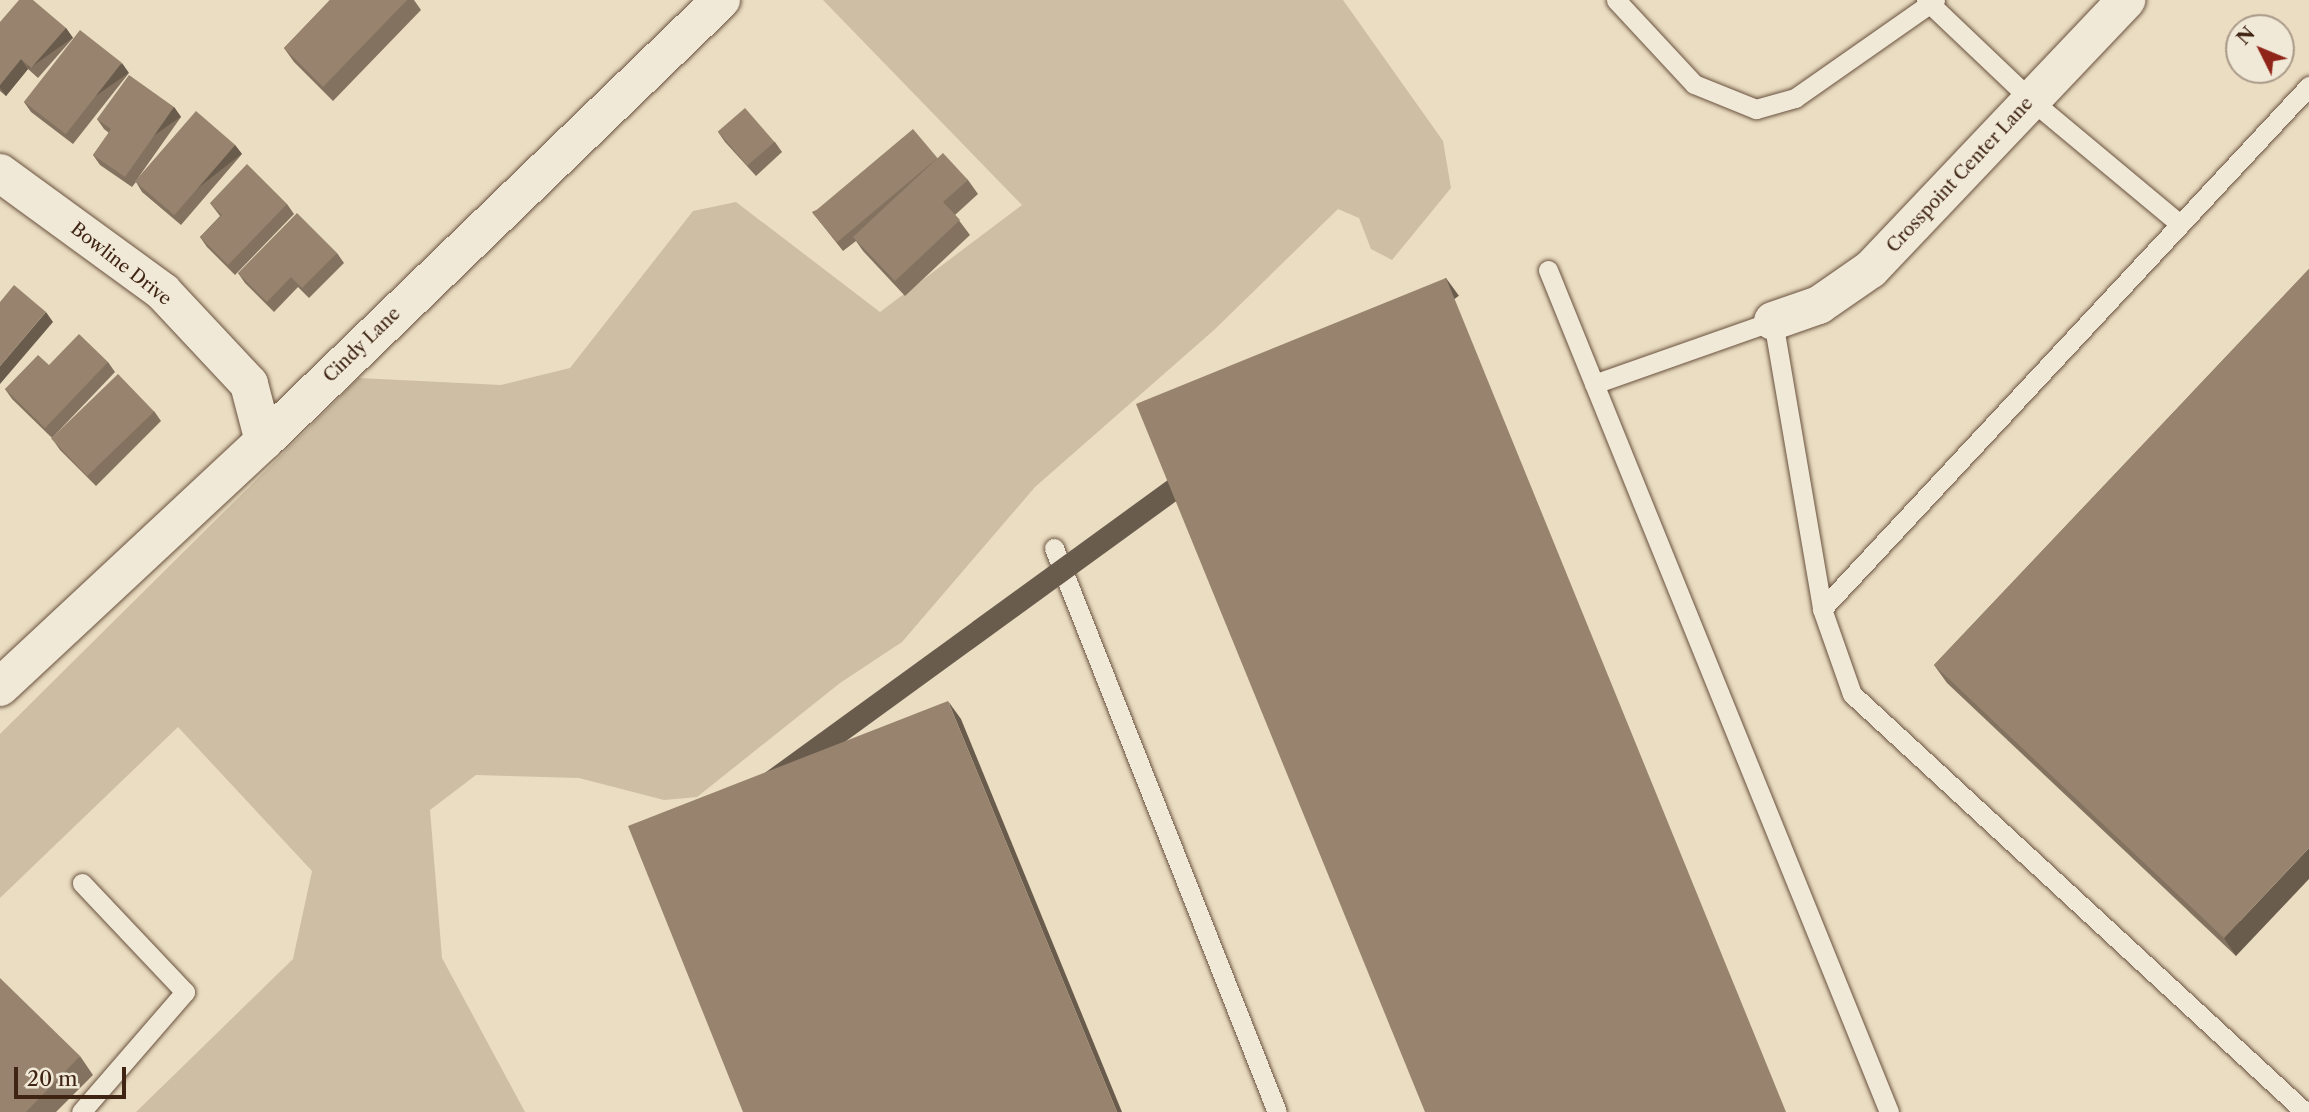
<!DOCTYPE html>
<html>
<head>
<meta charset="utf-8">
<style>
  body { margin:0 }
  #map { position:relative; width:2309px; height:1112px; overflow:hidden; background:#eaddc2; font-family:"Libre Caslon Text",serif }
  div>[style] { position:absolute }
  [style*='--x'] { left:calc(var(--x)*1px); top:calc(var(--y)*1px); width:calc(var(--w)*1px); rotate:calc(var(--a)*1deg) }
  .green>* { inset:0; background:#cdbea4 }
  .roads { filter:drop-shadow(0 0 2px #6a523f) drop-shadow(0 0 2px #6a523f) }
  .lane>* { height:19px; margin:-9.5px; padding:0 9.5px; transform-origin:9.5px; border-radius:9.5px; background:#f1e9d7 }
  .street>* { height:38px; margin:-19px; padding:0 19px; transform-origin:19px; border-radius:19px; background:#f1e9d7 }
  .secondary>* { height:38px; margin:-19px; padding:0 19px; transform-origin:19px; border-radius:19px; background:#f1e9d7 }
  .wall>* { inset:0; background:#83725f }
  .shaded-wall>* { inset:0; background:#6a5c4d; transform-origin:0 0 }
  .building>* { inset:0; background:#98846e; transform-origin:0 0 }
  span { translate:-50% -50%; white-space:nowrap; text-align:center; line-height:1.15; -webkit-text-stroke:5px #f1e9d7; paint-order:stroke }
  .street-label { font-size:18px; color:#3f2413 }
  .north { position:absolute; left:2225px; top:14px; width:70px; height:70px; box-sizing:border-box; background:#f1e9d7; border:2px solid #aa9a89; border-radius:50%; rotate:313deg; font-size:19px; font-weight:700; line-height:28px; text-align:center; color:#3f2413 }
  .north::after { content:''; display:block; margin:auto; width:24px; height:32px; background:#8f2418; clip-path:polygon(50% 0,100% 100%,50% 72%,0 100%) }
  .scale { position:absolute; left:14px; top:1067px; width:112px; height:32px; box-sizing:border-box; border:4px solid #3f2413; border-top:0; padding-left:9px; font-size:21px; line-height:24px; white-space:nowrap; color:#3f2413; -webkit-text-stroke:5px #f1e9d7; paint-order:stroke }
</style>
</head>
<body>
<div id="map">
  <div class="green">
    <div style="clip-path:polygon(823px 0,1343px 0,1443px 141px,1451px 188px,1392px 260px,1371px 249px,1359px 218px,1338px 209px,1214px 330px,1035px 487px,902px 642px,840px 683px,697px 797px,664px 800px,579px 778px,476px 775px,430px 810px,442px 958px,525px 1112px,136px 1112px,293px 959px,312px 871px,178px 727px,0 898px,0 734px,359px 378px,501px 385px,570px 368px,693px 211px,736px 202px,880px 312px,1022px 205px)"></div>
  </div>
  <div class="roads">
    <div class="lane">
      <div style="--x:1616;--y:0;--w:115;--a:47.1"></div>
      <div style="--x:1694;--y:84;--w:67;--a:22"></div>
      <div style="--x:1756;--y:109;--w:41;--a:-15.8"></div>
      <div style="--x:1795;--y:98;--w:171;--a:-35"></div>
      <div style="--x:1926;--y:0;--w:145;--a:43.6"></div>
      <div style="--x:2031;--y:100;--w:194;--a:39.8"></div>
      <div style="--x:1548;--y:270;--w:908;--a:67.95"></div>
      <div style="--x:1594;--y:384;--w:190;--a:-19.4"></div>
      <div style="--x:1773;--y:321;--w:292;--a:80.3"></div>
      <div style="--x:1822;--y:609;--w:90;--a:70.6"></div>
      <div style="--x:1852;--y:694;--w:616;--a:42.7"></div>
      <div style="--x:1054;--y:548;--w:606;--a:68.43"></div>
      <div style="--x:1822;--y:609;--w:715;--a:-47.04"></div>
      <div style="--x:81;--y:1112;--w:159;--a:-49.1"></div>
      <div style="--x:185;--y:992;--w:150;--a:-133.4"></div>
    </div>
    <div class="street">
      <div style="--x:0;--y:173;--w:202;--a:36.1"></div>
      <div style="--x:163;--y:292;--w:126;--a:46.9"></div>
      <div style="--x:249;--y:384;--w:59;--a:75.3"></div>
      <div style="--x:1773;--y:321;--w:49;--a:-19.2"></div>
      <div style="--x:1819;--y:305;--w:63;--a:-34.7"></div>
      <div style="--x:1871;--y:269;--w:371;--a:-46.5"></div>
    </div>
    <div class="secondary">
      <div style="--x:0;--y:687;--w:361;--a:-43"></div>
      <div style="--x:264;--y:441;--w:635;--a:-43.98"></div>
    </div>
  </div>
  <div class="wall">
    <div style="clip-path:polygon(330px 0,414px 0,421px 10px,333px 101px,294px 62px,284px 48px)"></div>
    <div style="clip-path:polygon(0 22px,66px 28px,73px 38px,38px 78px,28px 69px,6px 96px,0 91px)"></div>
    <div style="clip-path:polygon(129px 73px,73px 144px,31px 112px,24px 102px)"></div>
    <div style="clip-path:polygon(174px 107px,181px 117px,138px 178px,235px 145px,242px 154px,181px 225px,142px 192px,136px 182px,132px 187px,100px 165px,93px 155px,109px 133px,104px 129px,97px 119px)"></div>
    <div style="clip-path:polygon(718px 132px,775px 142px,782px 152px,756px 176px,725px 142px)"></div>
    <div style="clip-path:polygon(937px 158px,968px 180px,978px 194px,955px 215px,970px 235px,905px 296px,863px 251px,856px 241px,843px 251px,812px 212px)"></div>
    <div style="clip-path:polygon(210px 203px,287px 204px,294px 214px,235px 275px,207px 247px,200px 237px,220px 216px)"></div>
    <div style="clip-path:polygon(337px 253px,344px 263px,309px 298px,298px 287px,274px 312px,245px 283px,238px 273px)"></div>
    <div style="clip-path:polygon(2309px 269px,2236px 956px,1947px 683px,1934px 665px)"></div>
    <div style="clip-path:polygon(108px 362px,115px 372px,52px 438px,12px 399px,5px 389px,49px 365px)"></div>
    <div style="clip-path:polygon(154px 411px,161px 421px,96px 486px,60px 450px,53px 440px)"></div>
    <div style="clip-path:polygon(80px 1056px,93px 1075px,56px 1112px,0 1112px)"></div>
  </div>
  <div class="shaded-wall">
    <div style="left:66px;top:28px;width:12px;height:53px;rotate:55deg"></div>
    <div style="clip-path:polygon(21px 59px,28px 69px,6px 96px,0 88px,0 85px)"></div>
    <div style="left:122px;top:63px;width:12px;height:90px;rotate:55deg"></div>
    <div style="left:174px;top:107px;width:12px;height:85px;rotate:55deg"></div>
    <div style="left:235px;top:145px;width:11px;height:93px;rotate:52deg"></div>
    <div style="left:1446px;top:278px;width:22px;height:901px;rotate:54deg"></div>
    <div style="clip-path:polygon(46px 312px,53px 322px,0 384px,0 366px)"></div>
    <div style="clip-path:polygon(948px 701px,961px 719px,1122px 1112px,1117px 1112px)"></div>
    <div style="clip-path:polygon(2309px 848px,2309px 879px,2236px 956px,2224px 938px)"></div>
  </div>
  <div class="building">
    <div style="clip-path:polygon(19px 0,33px 0,66px 28px,31px 68px,21px 59px,0 85px,0 22px)"></div>
    <div style="clip-path:polygon(330px 0,407px 0,323px 87px,284px 48px)"></div>
    <div style="left:80px;top:30px;width:53px;height:91px;rotate:38deg"></div>
    <div style="clip-path:polygon(129px 75px,174px 107px,125px 177px,93px 155px,111px 129px,97px 119px)"></div>
    <div style="left:745px;top:108px;width:45px;height:36px;rotate:49deg"></div>
    <div style="left:196px;top:111px;width:52px;height:93px;rotate:41deg"></div>
    <div style="left:913px;top:129px;width:38px;height:131px;rotate:50deg"></div>
    <div style="clip-path:polygon(943px 153px,968px 180px,943px 202px,960px 220px,895px 281px,853px 237px)"></div>
    <div style="clip-path:polygon(247px 164px,287px 204px,228px 265px,200px 237px,222px 215px,210px 203px)"></div>
    <div style="clip-path:polygon(297px 213px,337px 253px,302px 288px,291px 277px,267px 302px,238px 273px)"></div>
    <div style="clip-path:polygon(2309px 269px,2309px 848px,2224px 938px,1934px 665px)"></div>
    <div style="clip-path:polygon(1446px 278px,1786px 1112px,1425px 1112px,1136px 404px)"></div>
    <div style="clip-path:polygon(14px 285px,46px 312px,0 366px,0 302px)"></div>
    <div style="clip-path:polygon(79px 334px,108px 362px,45px 428px,5px 389px,38px 355px,49px 365px)"></div>
    <div style="left:118px;top:374px;width:52px;height:93px;rotate:46deg"></div>
    <div style="clip-path:polygon(948px 701px,1117px 1112px,743px 1112px,628px 826px)"></div>
    <div style="clip-path:polygon(0 978px,80px 1056px,26px 1112px,0 1112px)"></div>
  </div>
  <div class="street-label">
    <span style="left:1960px;top:175px;rotate:-47deg">Crosspoint Center Lane</span>
    <span style="left:121px;top:264px;rotate:38deg">Bowline Drive</span>
    <span style="left:362px;top:345px;rotate:-44deg">Cindy Lane</span>
  </div>
  <div class="north">N</div>
  <div class="scale">20 m</div>
</div>
</body>
</html>
